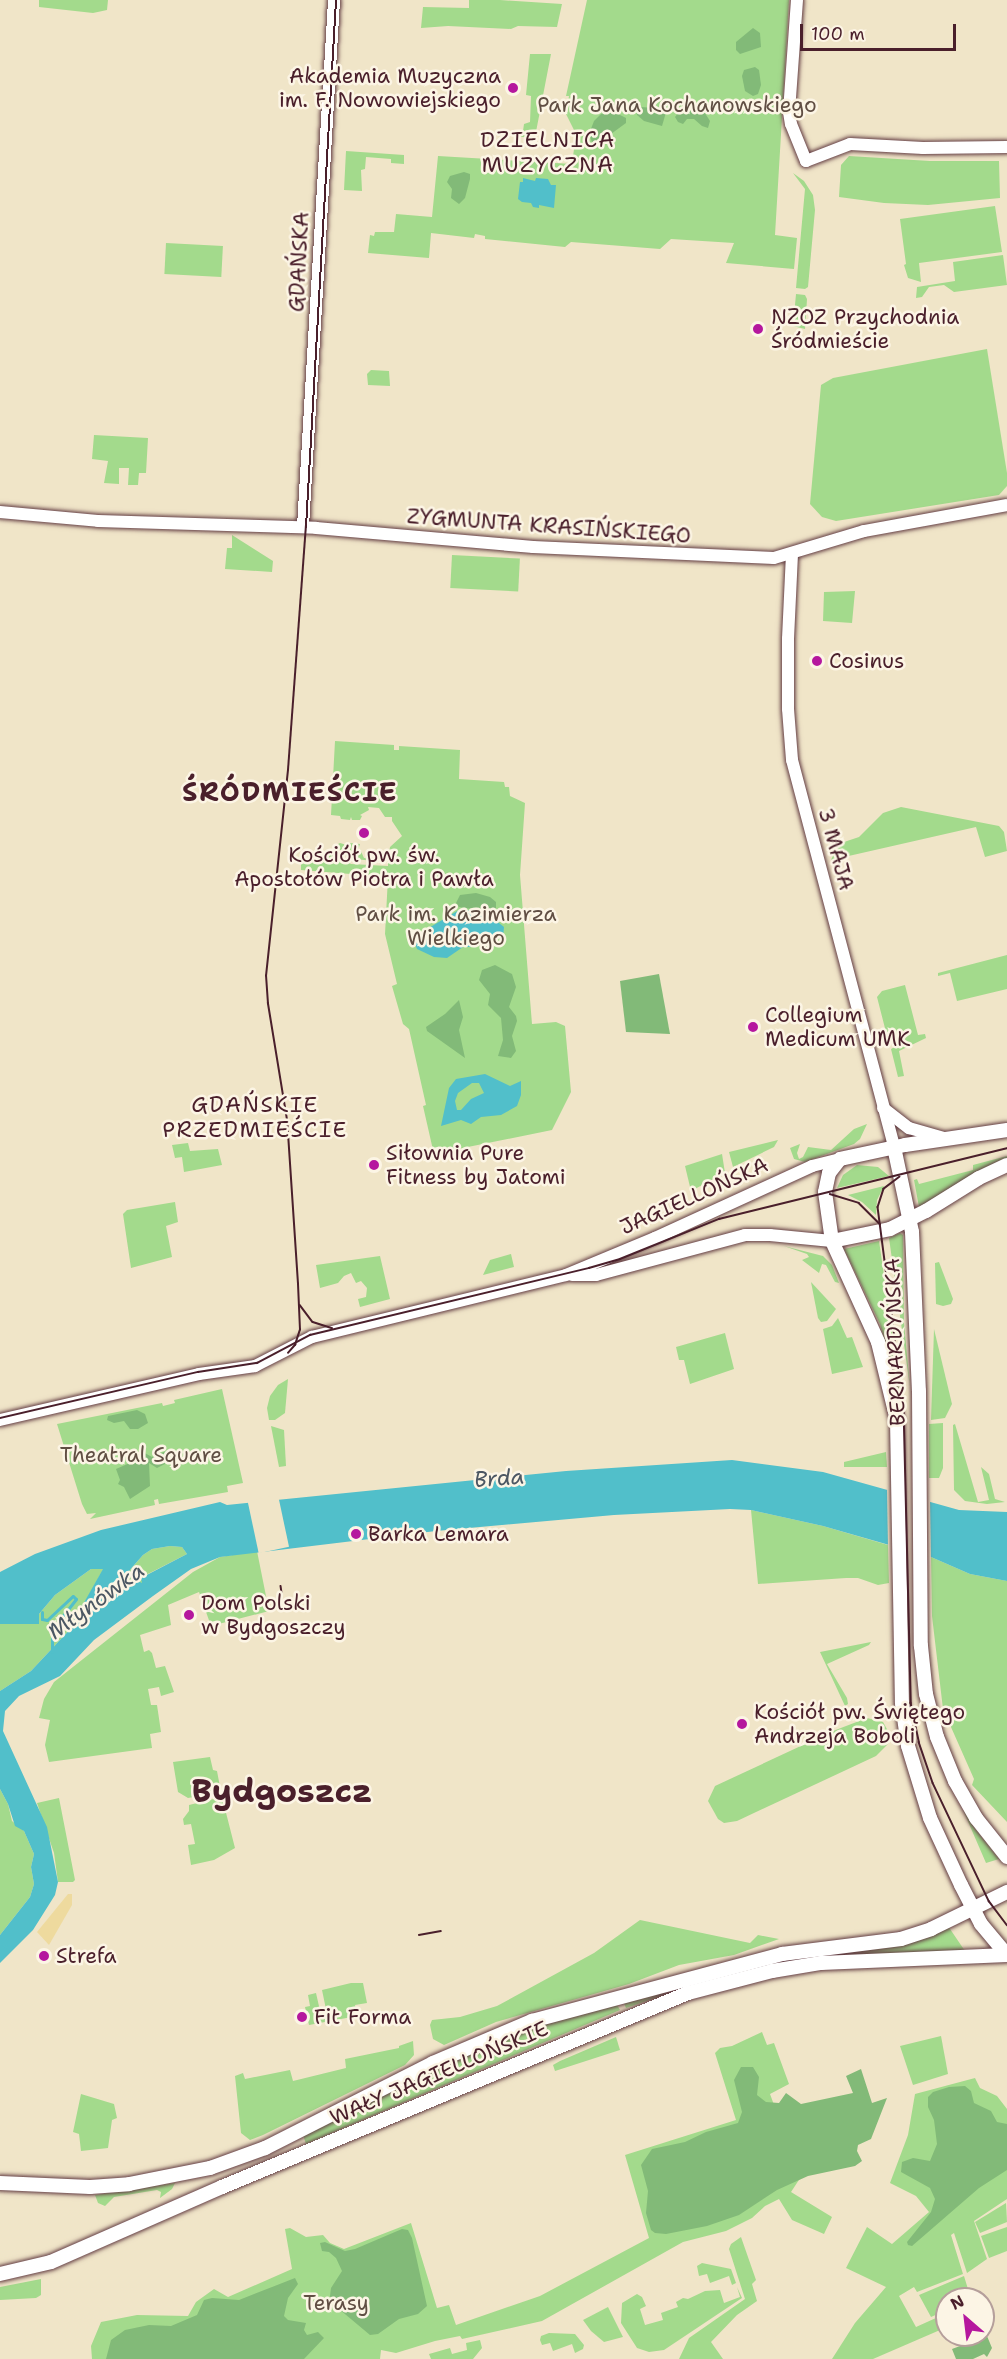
<!DOCTYPE html>
<html>
<head>
<meta charset="utf-8">
<style>
  body { margin:0 }
  #map { position:relative; width:1007px; height:2359px; overflow:hidden; background:#f0e5c8; font-family:"Shantell Sans",sans-serif }
  div>[style] { position:absolute }
  [style*='--x'] { left:calc(var(--x)*1px); top:calc(var(--y)*1px); width:calc(var(--w)*1px); rotate:calc(var(--a)*1deg) }
  .green>* { inset:0; background:#a3da8c; transform-origin:0 0 }
  .forest>* { inset:0; background:#82ba78 }
  .sand>* { inset:0; background:#eeda9e }
  .water>* { inset:0; background:#51bfca }
  .pier>* { inset:0; background:#f0e5c8; transform-origin:0 0 }
  .stream>* { height:3px; margin:-1.5px; padding:0 1.5px; transform-origin:1.5px; border-radius:1.5px; background:#51bfca }
  .roads { filter:drop-shadow(0 0 2px #633d43) drop-shadow(0 0 2px #633d43) }
  .tertiary>* { height:12px; margin:-6px; padding:0 6px; transform-origin:6px; border-radius:6px; background:#fff }
  .secondary>* { height:14px; margin:-7px; padding:0 7px; transform-origin:7px; border-radius:7px; background:#fff }
  .tram>* { height:1.5px; margin:-0.75px; padding:0 0.75px; transform-origin:0.75px; border-radius:0.75px; background:#4a1f2b }
  .dots>* { width:16px; height:16px; translate:-50% -50%; box-sizing:border-box; border:3px solid #fcf5e5; border-radius:50% }
  span { translate:-50% -50%; white-space:nowrap; text-align:center; line-height:1.15; -webkit-text-stroke:5px #fcf5e5; paint-order:stroke }
  .poi-label { font-size:21px; color:#4a1f2b }
  .right { translate:-100% -50%; text-align:right }
  .left { translate:0 -50%; text-align:left }
  .park-label { font-size:21px; color:#604e43 }
  .street-label { font-size:21px; color:#4a1f2b }
  .neighbourhood-label { font-size:22px; color:#4a1f2b; letter-spacing:1.5px }
  .water-label { font-size:22px; color:#4c5763; font-style:italic }
  .district-label { font-size:27px; color:#4a1f2b; font-weight:700; letter-spacing:1.5px }
  .town-label { font-size:33px; color:#4a1f2b; font-weight:700 }
  .north { position:absolute; left:935px; top:2287px; width:60px; height:60px; box-sizing:border-box; background:#fcf5e5; border:2px solid #b59f9b; border-radius:50%; rotate:332deg; font-size:16px; font-weight:700; line-height:24px; text-align:center; color:#4a1f2b }
  .north::after { content:''; display:block; margin:auto; width:21px; height:27px; background:#b5179e; clip-path:polygon(50% 0,100% 100%,50% 72%,0 100%) }
  .scale { position:absolute; left:800px; top:24px; width:156px; height:27px; box-sizing:border-box; border:3px solid #4a1f2b; border-top:0; padding-left:8px; font-size:18px; line-height:21px; white-space:nowrap; color:#4a1f2b; -webkit-text-stroke:4px #fcf5e5; paint-order:stroke }
</style>
</head>
<body>
<div id="map">
  <div class="green">
    <div style="clip-path:polygon(39px 0,108px 0,107px 10px,93px 13px,39px 7px)"></div>
    <div style="clip-path:polygon(469px 0,500px 0,562px 4px,557px 27px,518px 26px,511px 29px,448px 26px,421px 28px,423px 7px,469px 8px)"></div>
    <div style="clip-path:polygon(587px 0,789px 0,775px 235px,797px 238px,794px 269px,726px 263px,734px 243px,671px 239px,660px 249px,571px 242px,565px 247px,485px 239px,485px 236px,475px 234px,474px 238px,431px 233px,429px 258px,368px 253px,370px 235px,374px 236px,375px 232px,394px 232px,396px 214px,432px 217px,438px 156px,572px 164px,576px 134px,566px 114px,569px 96px,566px 96px)"></div>
    <div style="clip-path:polygon(530px 54px,551px 54px,535px 137px,521px 137px,516px 131px,523px 131px,524px 124px,530px 122px,531px 96px,526px 95px)"></div>
    <div style="clip-path:polygon(346px 151px,404px 155px,404px 164px,391px 163px,391px 159px,366px 157px,365px 169px,361px 170px,362px 191px,344px 190px)"></div>
    <div style="clip-path:polygon(849px 156px,930px 161px,999px 161px,1000px 198px,928px 205px,884px 203px,839px 197px,841px 165px)"></div>
    <div style="clip-path:polygon(793px 173px,804px 181px,813px 195px,815px 210px,808px 287px,805px 289px,796px 288px,805px 189px)"></div>
    <div style="clip-path:polygon(995px 206px,1002px 252px,919px 263px,921px 282px,908px 278px,904px 265px,906px 264px,900px 219px)"></div>
    <div style="left:166px;top:243px;width:57px;height:31px;rotate:3deg"></div>
    <div style="clip-path:polygon(1003px 255px,1007px 285px,954px 292px,944px 285px,929px 287px,922px 297px,916px 298px,917px 287px,955px 281px,953px 262px)"></div>
    <div style="clip-path:polygon(796px 294px,805px 295px,807px 299px,805px 329px,793px 326px)"></div>
    <div style="clip-path:polygon(987px 349px,1007px 473px,1007px 486px,999px 495px,836px 521px,822px 517px,810px 504px,821px 385px,833px 378px)"></div>
    <div style="clip-path:polygon(371px 370px,389px 371px,390px 386px,368px 385px,367px 374px)"></div>
    <div style="clip-path:polygon(94px 435px,148px 438px,146px 473px,139px 473px,138px 485px,128px 485px,129px 468px,119px 468px,119px 484px,104px 483px,108px 461px,92px 459px)"></div>
    <div style="clip-path:polygon(232px 535px,273px 561px,272px 572px,225px 569px,227px 548px,232px 548px)"></div>
    <div style="left:452px;top:555px;width:68px;height:33px;rotate:3deg"></div>
    <div style="clip-path:polygon(855px 591px,852px 623px,823px 621px,824px 592px)"></div>
    <div style="clip-path:polygon(335px 741px,394px 745px,394px 750px,399px 750px,399px 746px,460px 750px,459px 779px,504px 782px,505px 787px,509px 787px,510px 796px,525px 803px,520px 875px,532px 1024px,556px 1022px,565px 1026px,571px 1092px,552px 1130px,438px 1153px,433px 1150px,423px 1106px,426px 1105px,409px 1029px,403px 1024px,392px 986px,397px 984px,385px 934px,388px 877px,301px 870px,301px 862px,321px 852px,335px 854px,351px 864px,388px 866px,388px 856px,375px 861px,354px 859px,344px 855px,336px 845px,340px 843px,350px 846px,350px 843px,360px 844px,358px 850px,360px 849px,364px 858px,374px 857px,376px 859px,382px 851px,389px 853px,390px 847px,402px 836px,392px 821px,392px 817px,385px 817px,379px 808px,368px 807px,369px 810px,360px 815px,362px 816px,360px 820px,352px 820px,351px 817px,350px 820px,341px 819px,340px 816px,331px 815px)"></div>
    <div style="clip-path:polygon(901px 807px,999px 826px,1004px 832px,1007px 851px,985px 857px,976px 827px,831px 860px,838px 844px,859px 837px,883px 813px)"></div>
    <div style="clip-path:polygon(1007px 955px,1007px 989px,957px 1001px,950px 973px,938px 976px,938px 973px)"></div>
    <div style="clip-path:polygon(905px 985px,918px 1035px,925px 1034px,926px 1038px,899px 1051px,904px 1076px,898px 1077px,891px 1049px,902px 1043px,895px 1039px,888px 1040px,877px 997px,882px 991px)"></div>
    <div style="clip-path:polygon(867px 1124px,860px 1139px,854px 1144px,805px 1162px,794px 1159px,790px 1148px,800px 1144px,797px 1153px,799px 1159px,803px 1157px,808px 1147px,831px 1150px,854px 1129px)"></div>
    <div style="clip-path:polygon(778px 1140px,774px 1147px,733px 1167px,729px 1152px)"></div>
    <div style="clip-path:polygon(188px 1143px,190px 1151px,218px 1149px,222px 1165px,184px 1172px,182px 1157px,175px 1158px,172px 1145px)"></div>
    <div style="clip-path:polygon(722px 1154px,725px 1173px,691px 1191px,685px 1166px)"></div>
    <div style="clip-path:polygon(1007px 1156px,1007px 1159px,919px 1207px,914px 1180px,917px 1179px,919px 1184px,973px 1170px,973px 1165px)"></div>
    <div style="clip-path:polygon(857px 1165px,878px 1167px,889px 1176px,837px 1188px,843px 1175px)"></div>
    <div style="clip-path:polygon(884px 1186px,877px 1200px,876px 1215px,862px 1202px,848px 1195px)"></div>
    <div style="clip-path:polygon(175px 1202px,178px 1222px,166px 1226px,172px 1257px,131px 1268px,123px 1214px,127px 1210px)"></div>
    <div style="clip-path:polygon(900px 1233px,903px 1235px,904px 1323px,910px 1387px,889px 1238px)"></div>
    <div style="clip-path:polygon(879px 1241px,897px 1364px,899px 1392px,880px 1324px,844px 1249px)"></div>
    <div style="clip-path:polygon(784px 1246px,823px 1256px,832px 1265px,839px 1283px,835px 1282px,826px 1265px,822px 1264px,819px 1273px,802px 1260px,809px 1257px,807px 1254px)"></div>
    <div style="clip-path:polygon(511px 1254px,514px 1267px,483px 1275px,490px 1260px)"></div>
    <div style="clip-path:polygon(380px 1256px,390px 1299px,360px 1307px,358px 1299px,366px 1297px,367px 1288px,361px 1281px,356px 1283px,351px 1273px,344px 1276px,338px 1283px,320px 1288px,316px 1265px)"></div>
    <div style="clip-path:polygon(939px 1262px,953px 1299px,951px 1304px,943px 1306px,936px 1304px,935px 1263px)"></div>
    <div style="clip-path:polygon(811px 1282px,836px 1309px,827px 1321px,821px 1322px,818px 1318px)"></div>
    <div style="clip-path:polygon(838px 1318px,847px 1338px,852px 1337px,863px 1367px,832px 1374px,823px 1329px,832px 1326px)"></div>
    <div style="clip-path:polygon(934px 1329px,952px 1404px,945px 1418px,931px 1420px)"></div>
    <div style="clip-path:polygon(725px 1333px,734px 1369px,690px 1384px,684px 1360px,679px 1360px,676px 1347px)"></div>
    <div style="clip-path:polygon(288px 1379px,285px 1413px,275px 1420px,269px 1420px,267px 1408px,270px 1396px,278px 1385px)"></div>
    <div style="clip-path:polygon(222px 1389px,243px 1483px,227px 1486px,228px 1492px,159px 1504px,158px 1499px,154px 1500px,155px 1505px,90px 1519px,96px 1513px,87px 1514px,82px 1504px,57px 1424px,162px 1403px,163px 1406px,175px 1403px,174px 1400px)"></div>
    <div style="clip-path:polygon(943px 1423px,943px 1468px,939px 1478px,929px 1478px,929px 1424px)"></div>
    <div style="clip-path:polygon(955px 1424px,978px 1502px,989px 1500px,981px 1467px,989px 1474px,995px 1499px,1005px 1502px,987px 1504px,965px 1501px,954px 1490px,953px 1425px)"></div>
    <div style="clip-path:polygon(271px 1426px,284px 1430px,286px 1466px,279px 1467px)"></div>
    <div style="clip-path:polygon(886px 1452px,887px 1467px,844px 1467px,844px 1462px)"></div>
    <div style="clip-path:polygon(751px 1510px,823px 1526px,888px 1545px,889px 1583px,878px 1585px,858px 1578px,846px 1578px,758px 1584px)"></div>
    <div style="clip-path:polygon(170px 1546px,182px 1547px,187px 1554px,142px 1577px,142px 1583px,127px 1583px,128px 1572px,143px 1555px,152px 1549px)"></div>
    <div style="clip-path:polygon(257px 1551px,269px 1611px,211px 1626px,199px 1592px,168px 1605px,171px 1625px,140px 1635px,144px 1652px,149px 1650px,152px 1653px,156px 1668px,165px 1666px,174px 1692px,161px 1696px,159px 1687px,148px 1689px,151px 1705px,157px 1705px,161px 1732px,150px 1734px,152px 1748px,49px 1762px,45px 1745px,50px 1720px,39px 1718px,44px 1699px,54px 1682px,193px 1572px,220px 1557px)"></div>
    <div style="clip-path:polygon(931px 1557px,970px 1574px,1007px 1581px,1007px 1822px,972px 1785px,974px 1779px,943px 1709px,932px 1616px)"></div>
    <div style="clip-path:polygon(104px 1568px,74px 1622px,75px 1624px,31px 1671px,0 1691px,0 1624px,39px 1624px,39px 1614px,55px 1595px,91px 1569px)"></div>
    <div style="clip-path:polygon(871px 1642px,869px 1645px,827px 1664px,847px 1698px,848px 1704px,845px 1706px,820px 1652px)"></div>
    <div style="clip-path:polygon(867px 1718px,883px 1722px,888px 1731px,889px 1743px,876px 1756px,737px 1821px,724px 1823px,718px 1819px,708px 1801px,715px 1786px,833px 1731px)"></div>
    <div style="clip-path:polygon(210px 1757px,213px 1770px,217px 1771px,221px 1792px,188px 1798px,178px 1792px,173px 1762px)"></div>
    <div style="clip-path:polygon(0 1789px,8px 1804px,12px 1821px,24px 1831px,34px 1854px,31px 1867px,34px 1884px,30px 1897px,0 1935px)"></div>
    <div style="clip-path:polygon(222px 1797px,235px 1848px,214px 1860px,191px 1865px,188px 1845px,195px 1844px,191px 1824px,184px 1825px,183px 1819px,189px 1811px,189px 1805px)"></div>
    <div style="clip-path:polygon(59px 1798px,75px 1880px,73px 1882px,58px 1882px,54px 1853px,37px 1803px)"></div>
    <div style="clip-path:polygon(963px 1810px,976px 1830px,999px 1859px,986px 1863px)"></div>
    <div style="clip-path:polygon(640px 1920px,750px 1943px,758px 1935px,779px 1939px,734px 1955px,679px 1965px,629px 1984px,496px 2022px,444px 2045px,433px 2039px,430px 2025px,432px 2020px,460px 2017px,497px 2006px,594px 1953px)"></div>
    <div style="clip-path:polygon(948px 1926px,965px 1951px,823px 1957px,690px 1986px,626px 2008px,623px 2001px,771px 1963px)"></div>
    <div style="clip-path:polygon(351px 1983px,363px 1983px,367px 2003px,355px 2005px,357px 2016px,309px 2025px,305px 2007px,310px 2006px,308px 1995px,316px 1993px,321px 2015px,327px 2014px,322px 1990px)"></div>
    <div style="clip-path:polygon(616px 2003px,620px 2010px,306px 2144px,303px 2135px,435px 2069px,522px 2031px)"></div>
    <div style="clip-path:polygon(762px 2032px,767px 2045px,774px 2043px,789px 2084px,770px 2094px,777px 2113px,812px 2160px,791px 2192px,832px 2217px,824px 2234px,792px 2220px,779px 2199px,765px 2206px,752px 2218px,726px 2231px,683px 2242px,542px 2321px,462px 2339px,460px 2336px,435px 2341px,396px 2353px,381px 2350px,380px 2359px,92px 2359px,91px 2346px,101px 2322px,137px 2315px,188px 2316px,196px 2302px,214px 2289px,228px 2297px,292px 2269px,285px 2229px,290px 2228px,306px 2237px,323px 2235px,330px 2243px,344px 2249px,411px 2223px,437px 2308px,449px 2305px,456px 2325px,540px 2296px,649px 2238px,625px 2155px,736px 2120px,715px 2053px,720px 2048px,732px 2046px)"></div>
    <div style="clip-path:polygon(941px 2036px,948px 2074px,913px 2085px,900px 2046px)"></div>
    <div style="clip-path:polygon(616px 2037px,620px 2050px,555px 2071px,553px 2065px,560px 2061px)"></div>
    <div style="clip-path:polygon(413px 2041px,414px 2055px,405px 2065px,263px 2135px,250px 2140px,241px 2133px,235px 2076px,243px 2073px,245px 2079px,290px 2070px,293px 2081px,346px 2068px,345px 2059px,399px 2048px,399px 2046px)"></div>
    <div style="clip-path:polygon(975px 2078px,980px 2088px,997px 2096px,1007px 2109px,1007px 2199px,974px 2221px,987px 2259px,967px 2273px,954px 2233px,951px 2235px,963px 2274px,917px 2292px,914px 2287px,899px 2296px,916px 2327px,947px 2313px,947px 2327px,873px 2359px,832px 2359px,855px 2323px,886px 2287px,846px 2268px,867px 2227px,892px 2244px,929px 2212px,916px 2196px,890px 2183px,908px 2135px,915px 2094px)"></div>
    <div style="clip-path:polygon(81px 2094px,114px 2104px,117px 2118px,112px 2120px,108px 2148px,81px 2151px,79px 2134px,73px 2132px)"></div>
    <div style="clip-path:polygon(175px 2183px,172px 2189px,160px 2198px,161px 2192px,157px 2190px,114px 2197px,105px 2206px,98px 2203px,95px 2195px)"></div>
    <div style="clip-path:polygon(1006px 2203px,1007px 2222px,980px 2233px,975px 2222px)"></div>
    <div style="clip-path:polygon(1007px 2227px,1007px 2251px,989px 2258px,981px 2236px)"></div>
    <div style="clip-path:polygon(741px 2237px,756px 2280px,752px 2284px,757px 2301px,737px 2315px,711px 2342px,723px 2359px,679px 2359px,689px 2338px,745px 2299px,729px 2249px,731px 2244px)"></div>
    <div style="clip-path:polygon(702px 2263px,731px 2269px,736px 2283px,732px 2285px,729px 2276px,710px 2283px,707px 2274px,699px 2276px,697px 2266px)"></div>
    <div style="clip-path:polygon(964px 2276px,971px 2299px,947px 2299px,947px 2310px,931px 2317px,919px 2295px)"></div>
    <div style="clip-path:polygon(41px 2279px,41px 2295px,36px 2298px,0 2300px,0 2287px)"></div>
    <div style="clip-path:polygon(737px 2287px,742px 2298px,664px 2350px,649px 2352px,637px 2348px,621px 2323px,622px 2303px,637px 2294px,642px 2297px,646px 2306px,640px 2309px,645px 2325px,663px 2320px,661px 2313px,678px 2307px,676px 2302px,683px 2298px,688px 2299px,705px 2291px,720px 2290px,724px 2303px,740px 2297px)"></div>
    <div style="clip-path:polygon(608px 2307px,623px 2337px,604px 2342px,591px 2331px,583px 2320px)"></div>
    <div style="clip-path:polygon(549px 2333px,575px 2334px,584px 2345px,583px 2349px,575px 2353px,572px 2344px,553px 2351px,550px 2343px,542px 2345px,540px 2340px,541px 2336px)"></div>
    <div style="clip-path:polygon(480px 2340px,482px 2348px,473px 2359px,431px 2359px,429px 2354px,450px 2348px,452px 2354px,467px 2350px,466px 2343px)"></div>
  </div>
  <div class="forest">
    <div style="clip-path:polygon(753px 28px,760px 33px,761px 47px,740px 54px,736px 50px,736px 42px)"></div>
    <div style="clip-path:polygon(755px 67px,759px 70px,761px 85px,758px 94px,753px 96px,745px 91px,742px 76px,744px 70px)"></div>
    <div style="clip-path:polygon(686px 103px,701px 107px,710px 121px,708px 128px,702px 126px,694px 119px,687px 119px,683px 124px,678px 122px,675px 117px)"></div>
    <div style="clip-path:polygon(641px 107px,667px 109px,662px 126px,644px 121px,637px 115px,636px 110px)"></div>
    <div style="clip-path:polygon(612px 111px,626px 118px,626px 123px,600px 142px,592px 142px,589px 134px,594px 121px,601px 114px)"></div>
    <div style="clip-path:polygon(464px 172px,470px 174px,470px 179px,465px 198px,459px 204px,451px 198px,452px 189px,447px 182px,450px 176px)"></div>
    <div style="clip-path:polygon(476px 893px,490px 897px,496px 902px,496px 909px,472px 909px,459px 907px,456px 903px,460px 895px)"></div>
    <div style="clip-path:polygon(495px 965px,512px 974px,516px 987px,509px 1007px,516px 1016px,517px 1021px,512px 1036px,516px 1051px,511px 1058px,498px 1056px,503px 1040px,501px 1018px,488px 1005px,490px 994px,479px 980px,482px 970px)"></div>
    <div style="clip-path:polygon(659px 974px,670px 1034px,626px 1032px,620px 981px)"></div>
    <div style="clip-path:polygon(459px 1000px,463px 1017px,459px 1030px,465px 1058px,427px 1031px,426px 1027px,445px 1014px)"></div>
    <div style="clip-path:polygon(137px 1410px,145px 1414px,148px 1423px,138px 1429px,130px 1429px,124px 1421px,114px 1423px,107px 1420px,108px 1416px)"></div>
    <div style="clip-path:polygon(171px 1449px,175px 1454px,164px 1460px,165px 1464px,157px 1468px,149px 1463px,150px 1486px,130px 1499px,124px 1487px,118px 1484px,120px 1480px,116px 1469px,132px 1462px,131px 1453px,141px 1451px,152px 1457px)"></div>
    <div style="clip-path:polygon(741px 2067px,753px 2067px,759px 2077px,757px 2095px,766px 2102px,779px 2103px,786px 2093px,801px 2104px,853px 2093px,846px 2076px,861px 2069px,872px 2103px,887px 2098px,871px 2139px,858px 2145px,857px 2151px,862px 2161px,855px 2166px,808px 2176px,777px 2190px,739px 2215px,707px 2226px,666px 2234px,655px 2233px,651px 2230px,646px 2213px,648px 2191px,641px 2165px,652px 2149px,685px 2142px,706px 2132px,738px 2123px,742px 2112px,734px 2080px)"></div>
    <div style="clip-path:polygon(965px 2086px,971px 2091px,974px 2103px,991px 2111px,997px 2122px,1007px 2124px,1007px 2170px,979px 2188px,912px 2246px,908px 2245px,907px 2242px,931px 2212px,935px 2199px,930px 2188px,901px 2172px,902px 2162px,913px 2158px,930px 2161px,937px 2144px,934px 2120px,928px 2107px,928px 2097px,933px 2092px,949px 2087px)"></div>
    <div style="clip-path:polygon(402px 2229px,408px 2230px,412px 2238px,427px 2306px,418px 2314px,399px 2319px,378px 2334px,370px 2335px,333px 2304px,330px 2296px,331px 2288px,342px 2271px,336px 2258px,329px 2252px,322px 2251px,320px 2243px,325px 2242px,345px 2251px,355px 2249px)"></div>
    <div style="clip-path:polygon(295px 2278px,298px 2284px,288px 2298px,284px 2316px,288px 2320px,306px 2323px,304px 2330px,307px 2335px,318px 2332px,324px 2338px,304px 2359px,106px 2359px,111px 2340px,125px 2330px,149px 2325px,171px 2326px,197px 2315px,204px 2300px,212px 2298px,239px 2300px)"></div>
    <div style="clip-path:polygon(987px 2336px,992px 2348px,987px 2357px,984px 2354px,973px 2359px,956px 2359px,952px 2349px)"></div>
  </div>
  <div class="sand">
    <div style="clip-path:polygon(68px 1894px,72px 1894px,72px 1905px,49px 1945px,37px 1932px)"></div>
  </div>
  <div class="water">
    <div style="clip-path:polygon(523px 178px,535px 181px,536px 178px,548px 179px,551px 185px,556px 185px,554px 208px,539px 205px,539px 208px,533px 207px,531px 203px,522px 202px,518px 199px,520px 182px,523px 182px)"></div>
    <div style="clip-path:polygon(459px 910px,484px 911px,504px 927px,503px 938px,486px 939px,473px 947px,463px 947px,447px 958px,434px 957px,417px 949px,415px 944px,422px 932px)"></div>
    <div style="clip-path:polygon(evenodd,485px 1074px,510px 1086px,521px 1081px,521px 1095px,517px 1106px,501px 1115px,481px 1117px,471px 1124px,461px 1120px,441px 1126px,449px 1088px,456px 1079px,485px 1074px,472px 1083px,479px 1083px,484px 1093px,471px 1099px,461px 1110px,457px 1110px,455px 1101px,458px 1093px,472px 1083px)"></div>
    <div style="clip-path:polygon(evenodd,732px 1460px,823px 1472px,959px 1510px,1007px 1512px,1007px 1581px,970px 1574px,931px 1557px,823px 1526px,751px 1510px,730px 1509px,614px 1515px,436px 1531px,220px 1557px,191px 1569px,153px 1596px,94px 1640px,60px 1676px,19px 1696px,5px 1711px,3px 1731px,47px 1827px,58px 1882px,55px 1895px,33px 1930px,0 1963px,0 1935px,30px 1897px,34px 1884px,31px 1867px,34px 1854px,24px 1831px,15px 1826px,8px 1804px,0 1789px,0 1691px,31px 1671px,75px 1624px,73px 1622px,103px 1569px,91px 1569px,55px 1595px,39px 1614px,39px 1624px,0 1624px,0 1572px,35px 1554px,101px 1530px,220px 1502px,227px 1505px,566px 1471px,732px 1460px,170px 1546px,182px 1547px,187px 1554px,141px 1578px,142px 1583px,136px 1580px,127px 1583px,128px 1572px,143px 1555px,152px 1549px,170px 1546px)"></div>
  </div>
  <div class="pier">
    <div style="clip-path:polygon(887px 1487px,930px 1499px,931px 1561px,888px 1548px)"></div>
    <div style="left:278px;top:1495px;width:53px;height:31px;rotate:78deg"></div>
  </div>
  <div class="stream">
    <div style="--x:42;--y:1612;--w:7;--a:90"></div>
    <div style="--x:42;--y:1619;--w:5;--a:11"></div>
    <div style="--x:47;--y:1620;--w:35;--a:-43"></div>
    <div style="--x:73;--y:1596;--w:4;--a:45"></div>
    <div style="--x:76;--y:1599;--w:39;--a:128"></div>
    <div style="--x:52;--y:1630;--w:22;--a:90"></div>
  </div>
  <div class="roads">
    <div class="tertiary">
      <div style="--x:797;--y:0;--w:112;--a:94.1"></div>
      <div style="--x:789;--y:112;--w:12;--a:81"></div>
      <div style="--x:791;--y:124;--w:40;--a:68"></div>
      <div style="--x:806;--y:161;--w:47;--a:-21.1"></div>
      <div style="--x:850;--y:144;--w:73;--a:3.1"></div>
      <div style="--x:923;--y:148;--w:84;--a:-0.7"></div>
      <div style="--x:0;--y:512;--w:98;--a:5.2"></div>
      <div style="--x:98;--y:521;--w:218;--a:1.8"></div>
      <div style="--x:316;--y:528;--w:218;--a:5"></div>
      <div style="--x:533;--y:547;--w:241;--a:2.6"></div>
      <div style="--x:774;--y:558;--w:94;--a:-16.7"></div>
      <div style="--x:864;--y:531;--w:145;--a:-10.3"></div>
      <div style="--x:303;--y:527;--w:528;--a:-86.63"></div>
      <div style="--x:792;--y:554;--w:85;--a:92.7"></div>
      <div style="--x:788;--y:639;--w:70;--a:90"></div>
      <div style="--x:788;--y:709;--w:51;--a:85.5"></div>
      <div style="--x:792;--y:760;--w:400;--a:75.2"></div>
      <div style="--x:883;--y:1108;--w:33;--a:38"></div>
      <div style="--x:909;--y:1128;--w:40;--a:16"></div>
      <div style="--x:572;--y:1275;--w:24;--a:0"></div>
      <div style="--x:596;--y:1275;--w:154;--a:-15"></div>
      <div style="--x:745;--y:1235;--w:25;--a:0"></div>
      <div style="--x:770;--y:1235;--w:62;--a:5.5"></div>
      <div style="--x:0;--y:1420;--w:204;--a:-13"></div>
      <div style="--x:199;--y:1374;--w:57;--a:-8.1"></div>
      <div style="--x:255;--y:1366;--w:64;--a:-27"></div>
      <div style="--x:312;--y:1337;--w:261;--a:-13.7"></div>
      <div style="--x:566;--y:1275;--w:96;--a:-22.6"></div>
      <div style="--x:655;--y:1238;--w:173;--a:-24.6"></div>
      <div style="--x:812;--y:1166;--w:29;--a:-14"></div>
    </div>
    <div class="secondary">
      <div style="--x:1007;--y:1130;--w:103;--a:171.6"></div>
      <div style="--x:905;--y:1145;--w:66;--a:167.8"></div>
      <div style="--x:840;--y:1159;--w:18;--a:128"></div>
      <div style="--x:829;--y:1173;--w:19;--a:102"></div>
      <div style="--x:825;--y:1192;--w:49;--a:81.9"></div>
      <div style="--x:832;--y:1241;--w:111;--a:65.5"></div>
      <div style="--x:878;--y:1342;--w:80;--a:76.3"></div>
      <div style="--x:897;--y:1420;--w:283;--a:89"></div>
      <div style="--x:902;--y:1703;--w:43;--a:82.1"></div>
      <div style="--x:908;--y:1746;--w:75;--a:73"></div>
      <div style="--x:930;--y:1818;--w:74;--a:65.2"></div>
      <div style="--x:961;--y:1885;--w:44;--a:62.9"></div>
      <div style="--x:981;--y:1924;--w:40;--a:50"></div>
      <div style="--x:894;--y:1147;--w:87;--a:78"></div>
      <div style="--x:912;--y:1232;--w:159;--a:87.5"></div>
      <div style="--x:919;--y:1391;--w:255;--a:89.6"></div>
      <div style="--x:921;--y:1646;--w:48;--a:84.1"></div>
      <div style="--x:926;--y:1694;--w:44;--a:75.7"></div>
      <div style="--x:937;--y:1737;--w:48;--a:67.8"></div>
      <div style="--x:955;--y:1781;--w:43;--a:60.4"></div>
      <div style="--x:976;--y:1818;--w:50;--a:51.5"></div>
      <div style="--x:832;--y:1241;--w:59;--a:-11.7"></div>
      <div style="--x:890;--y:1229;--w:40;--a:-26.6"></div>
      <div style="--x:926;--y:1211;--w:62;--a:-31.9"></div>
      <div style="--x:979;--y:1178;--w:31;--a:-25"></div>
      <div style="--x:0;--y:2183;--w:90;--a:2.5"></div>
      <div style="--x:90;--y:2187;--w:39;--a:-4"></div>
      <div style="--x:129;--y:2184;--w:83;--a:-11.2"></div>
      <div style="--x:210;--y:2168;--w:59;--a:-20"></div>
      <div style="--x:265;--y:2148;--w:188;--a:-26.8"></div>
      <div style="--x:433;--y:2063;--w:108;--a:-23"></div>
      <div style="--x:532;--y:2021;--w:259;--a:-15"></div>
      <div style="--x:782;--y:1954;--w:120;--a:-7.2"></div>
      <div style="--x:901;--y:1939;--w:32;--a:-18"></div>
      <div style="--x:931;--y:1929;--w:85;--a:-26"></div>
      <div style="--x:0;--y:2274;--w:52;--a:-13.2"></div>
      <div style="--x:51;--y:2262;--w:187;--a:-23.7"></div>
      <div style="--x:222;--y:2187;--w:505;--a:-22.6"></div>
      <div style="--x:688;--y:1993;--w:87;--a:-14.7"></div>
      <div style="--x:772;--y:1971;--w:50;--a:-9.3"></div>
      <div style="--x:821;--y:1963;--w:186;--a:-2.5"></div>
    </div>
  </div>
  <div class="tram">
    <div style="--x:900;--y:1177;--w:20;--a:143"></div>
    <div style="--x:884;--y:1189;--w:19;--a:108"></div>
    <div style="--x:878;--y:1207;--w:202;--a:82.6"></div>
    <div style="--x:904;--y:1407;--w:296;--a:88.6"></div>
    <div style="--x:911;--y:1703;--w:40;--a:78"></div>
    <div style="--x:919;--y:1742;--w:43;--a:71.1"></div>
    <div style="--x:933;--y:1783;--w:131;--a:64.6"></div>
    <div style="--x:989;--y:1901;--w:30;--a:53"></div>
    <div style="--x:830;--y:1194;--w:30;--a:17"></div>
    <div style="--x:859;--y:1203;--w:30;--a:45"></div>
    <div style="--x:300;--y:1305;--w:21;--a:53"></div>
    <div style="--x:313;--y:1322;--w:20;--a:18"></div>
    <div style="--x:288;--y:1353;--w:11;--a:-49"></div>
    <div style="--x:295;--y:1345;--w:16;--a:-72"></div>
    <div style="--x:300;--y:1330;--w:46;--a:-92.5"></div>
    <div style="--x:298;--y:1284;--w:164;--a:-93.8"></div>
    <div style="--x:287;--y:1120;--w:118;--a:-99.3"></div>
    <div style="--x:268;--y:1004;--w:28;--a:-94"></div>
    <div style="--x:266;--y:976;--w:207;--a:-83.9"></div>
    <div style="--x:288;--y:770;--w:244;--a:-85.8"></div>
    <div style="--x:306;--y:527;--w:528;--a:-86.74"></div>
    <div style="--x:0;--y:1418;--w:203;--a:-13.1"></div>
    <div style="--x:198;--y:1372;--w:60;--a:-8.7"></div>
    <div style="--x:257;--y:1363;--w:60;--a:-27.8"></div>
    <div style="--x:310;--y:1335;--w:287;--a:-13.5"></div>
    <div style="--x:589;--y:1268;--w:32;--a:-16"></div>
    <div style="--x:620;--y:1259;--w:107;--a:-22"></div>
    <div style="--x:719;--y:1219;--w:297;--a:-13.8"></div>
    <div style="--x:281;--y:1586;--w:7;--a:82"></div>
    <div style="--x:419;--y:1935;--w:22;--a:-10"></div>
  </div>
  <div class="dots">
    <div style="left:513px;top:88px;background:#b5179e"></div>
    <div style="left:758px;top:329px;background:#b5179e"></div>
    <div style="left:817px;top:661px;background:#b5179e"></div>
    <div style="left:364px;top:833px;background:#b5179e"></div>
    <div style="left:753px;top:1027px;background:#b5179e"></div>
    <div style="left:374px;top:1165px;background:#b5179e"></div>
    <div style="left:356px;top:1534px;background:#b5179e"></div>
    <div style="left:189px;top:1615px;background:#b5179e"></div>
    <div style="left:742px;top:1724px;background:#b5179e"></div>
    <div style="left:44px;top:1956px;background:#b5179e"></div>
    <div style="left:302px;top:2017px;background:#b5179e"></div>
  </div>
  <div class="poi-label">
    <span class="right" style="left:501px;top:88px">Akademia Muzyczna<br>im. F. Nowowiejskiego</span>
    <span class="left" style="left:771px;top:329px">NZOZ Przychodnia<br>Śródmieście</span>
    <span class="left" style="left:829px;top:661px">Cosinus</span>
    <span style="left:364px;top:867px">Kościół pw. św.<br>Apostołów Piotra i Pawła</span>
    <span class="left" style="left:765px;top:1027px">Collegium<br>Medicum UMK</span>
    <span class="left" style="left:386px;top:1165px">Siłownia Pure<br>Fitness by Jatomi</span>
    <span class="left" style="left:368px;top:1534px">Barka Lemara</span>
    <span class="left" style="left:201px;top:1615px">Dom Polski<br>w Bydgoszczy</span>
    <span class="left" style="left:754px;top:1724px">Kościół pw. Świętego<br>Andrzeja Boboli</span>
    <span class="left" style="left:56px;top:1956px">Strefa</span>
    <span class="left" style="left:314px;top:2017px">Fit Forma</span>
  </div>
  <div class="park-label">
    <span style="left:677px;top:105px">Park Jana Kochanowskiego</span>
    <span style="left:456px;top:926px">Park im. Kazimierza<br>Wielkiego</span>
    <span style="left:141px;top:1455px">Theatral Square</span>
    <span style="left:336px;top:2303px">Terasy</span>
  </div>
  <div class="street-label">
    <span style="left:299px;top:262px;rotate:-87deg">GDAŃSKA</span>
    <span style="left:549px;top:526px;rotate:4deg">ZYGMUNTA KRASIŃSKIEGO</span>
    <span style="left:836px;top:849px;rotate:75deg">3 MAJA</span>
    <span style="left:694px;top:1196px;rotate:-24deg">JAGIELLOŃSKA</span>
    <span style="left:895px;top:1342px;rotate:-92deg">BERNARDYŃSKA</span>
    <span style="left:439px;top:2073px;rotate:-23deg">WAŁY JAGIELLOŃSKIE</span>
  </div>
  <div class="neighbourhood-label">
    <span style="left:548px;top:152px">DZIELNICA<br>MUZYCZNA</span>
    <span style="left:255px;top:1117px">GDAŃSKIE<br>PRZEDMIEŚCIE</span>
  </div>
  <div class="water-label">
    <span style="left:499px;top:1478px;rotate:-4deg">Brda</span>
    <span style="left:96px;top:1601px;rotate:-36deg">Młynówka</span>
  </div>
  <div class="district-label">
    <span style="left:290px;top:792px">ŚRÓDMIEŚCIE</span>
  </div>
  <div class="town-label">
    <span style="left:282px;top:1791px">Bydgoszcz</span>
  </div>
  <div class="north">N</div>
  <div class="scale">100 m</div>
</div>
</body>
</html>
